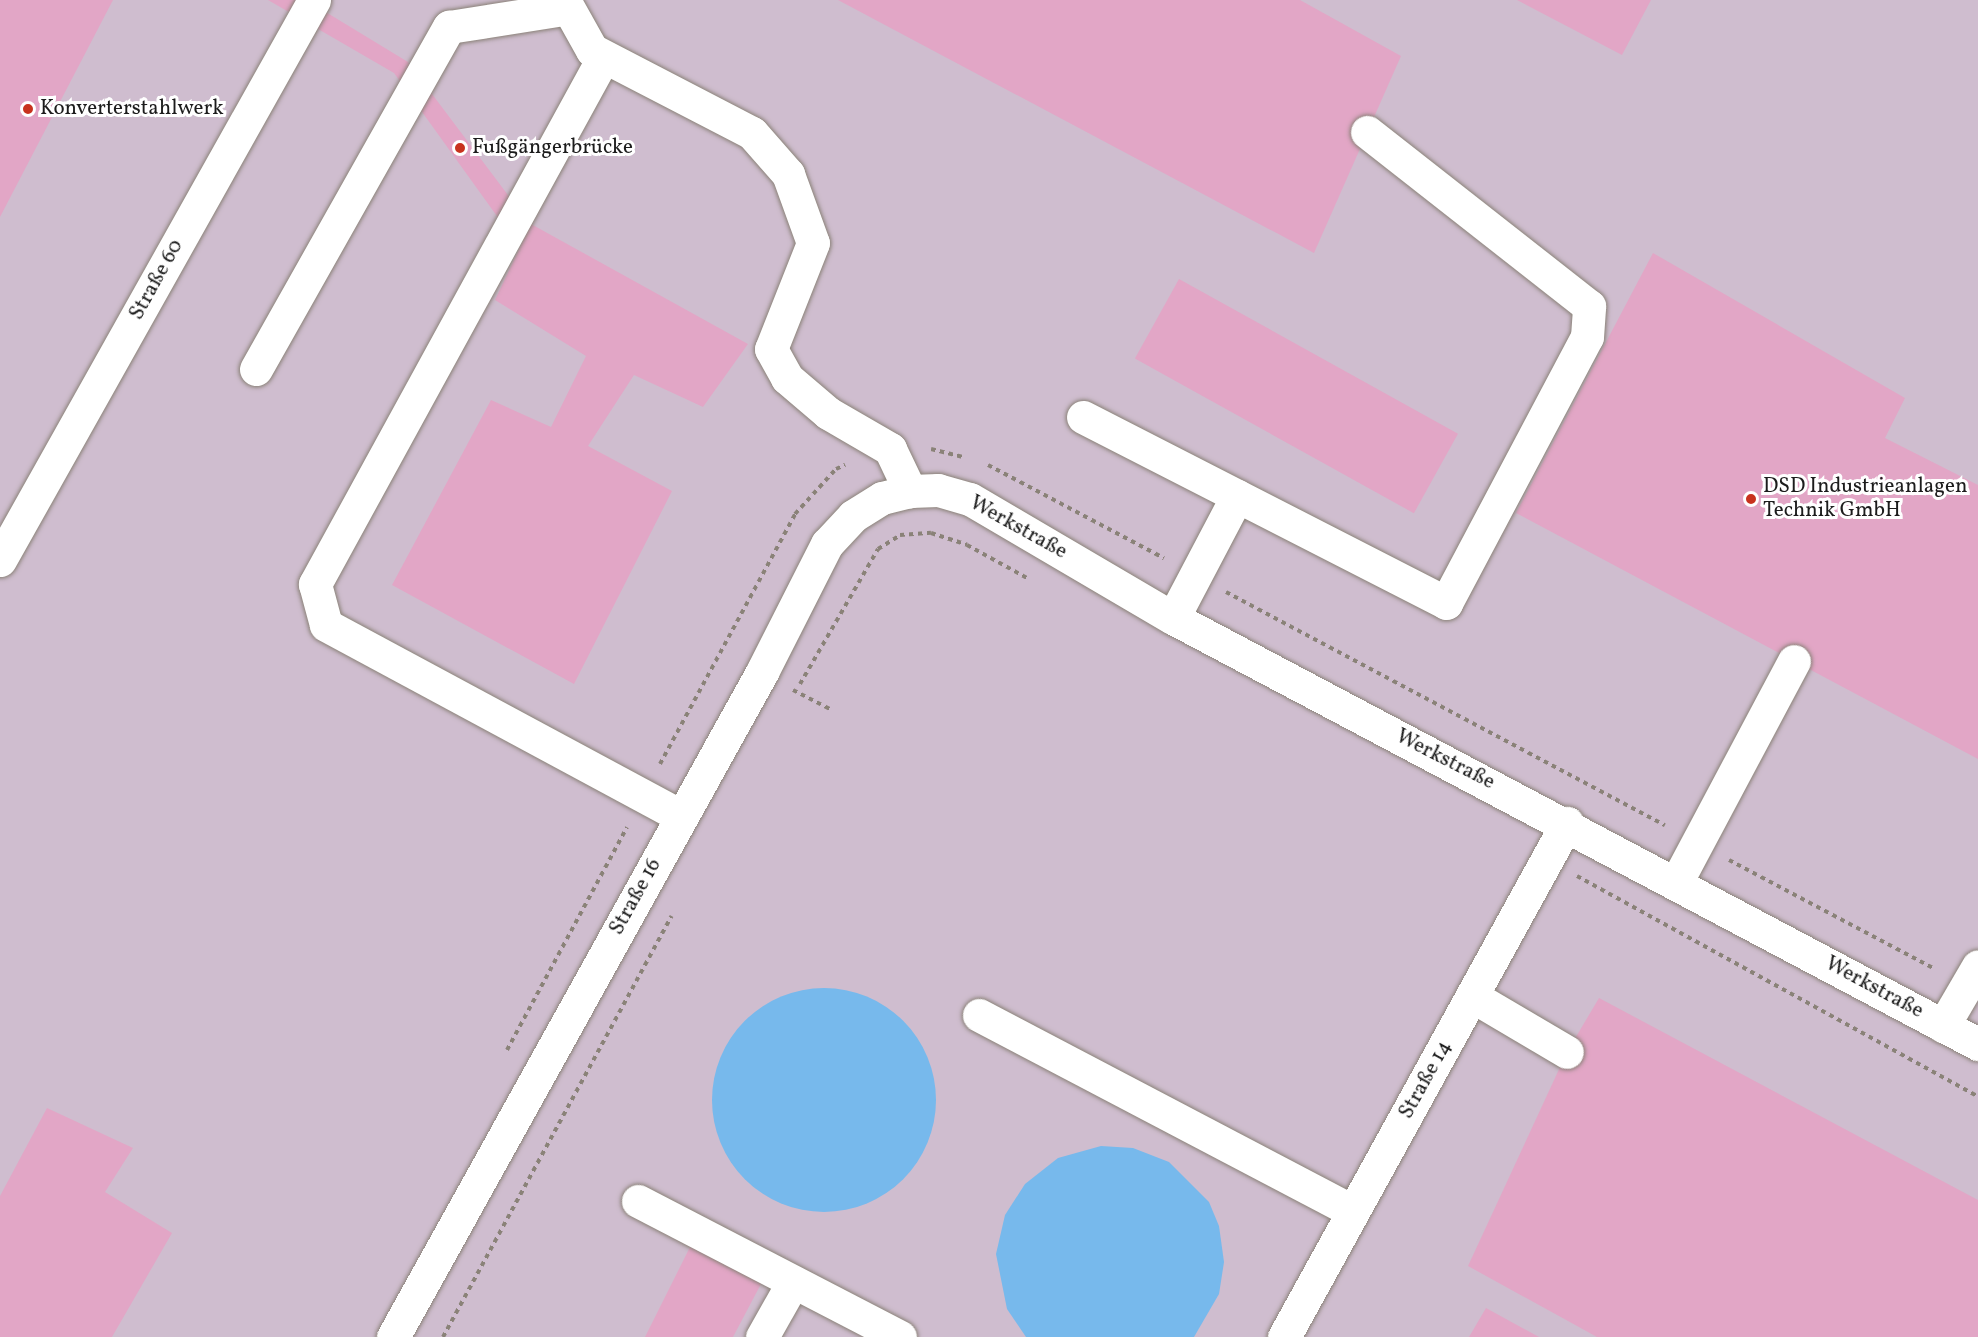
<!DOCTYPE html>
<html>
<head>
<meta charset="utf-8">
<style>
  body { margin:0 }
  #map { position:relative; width:1978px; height:1337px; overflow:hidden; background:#f7e7d3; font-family:Vollkorn,serif }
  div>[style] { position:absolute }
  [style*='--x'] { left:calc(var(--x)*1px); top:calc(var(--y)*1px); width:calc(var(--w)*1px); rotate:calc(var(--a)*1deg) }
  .industrial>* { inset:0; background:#cfbdcf; transform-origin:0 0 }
  .water>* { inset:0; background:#77b9ec }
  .round { border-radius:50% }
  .building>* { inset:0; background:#e2a6c6; transform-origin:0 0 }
  .path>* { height:4px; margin-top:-2px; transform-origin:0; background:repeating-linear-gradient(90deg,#8a8278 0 4.5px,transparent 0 9px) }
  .roads { filter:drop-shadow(0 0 2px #8a8278) drop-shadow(0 0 2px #8a8278) }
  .minor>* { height:33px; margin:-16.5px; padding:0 16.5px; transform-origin:16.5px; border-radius:16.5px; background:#fff }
  .dots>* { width:16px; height:16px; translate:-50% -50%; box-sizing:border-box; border:3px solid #fff; border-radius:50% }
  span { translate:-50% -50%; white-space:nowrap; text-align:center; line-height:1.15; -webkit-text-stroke:6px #fff; paint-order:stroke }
  .poi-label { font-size:21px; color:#1c1c1c }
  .left { translate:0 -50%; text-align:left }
  .street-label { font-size:21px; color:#1c1c1c }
</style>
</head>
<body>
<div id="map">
  <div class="industrial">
    <div style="left:0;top:0;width:1978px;height:1337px"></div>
  </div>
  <div class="water">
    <div class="round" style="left:712px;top:988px;width:224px;height:224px"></div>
    <div style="clip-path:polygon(1101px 1146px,1133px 1148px,1169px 1162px,1209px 1202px,1219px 1226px,1224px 1262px,1219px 1294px,1194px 1337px,1026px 1337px,1007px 1309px,996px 1254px,1005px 1215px,1025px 1184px,1058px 1158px)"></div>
  </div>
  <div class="building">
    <div style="clip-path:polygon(0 0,113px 0,0 217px)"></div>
    <div style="clip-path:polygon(268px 0,306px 0,408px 62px,529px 223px,517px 244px,394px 73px)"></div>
    <div style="clip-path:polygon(838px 0,1300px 0,1401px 56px,1314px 253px)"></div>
    <div style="clip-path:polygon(1517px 0,1651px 0,1622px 55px)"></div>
    <div style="clip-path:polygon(531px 224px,748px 344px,703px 407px,634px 375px,588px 446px,672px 491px,574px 684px,392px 585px,491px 400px,551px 427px,586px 356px,495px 300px)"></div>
    <div style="clip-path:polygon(1653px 253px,1905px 398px,1885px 438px,1978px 485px,1978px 759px,1516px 513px)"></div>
    <div style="left:1179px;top:279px;width:319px;height:91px;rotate:29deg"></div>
    <div style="clip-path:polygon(1599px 998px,1978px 1200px,1978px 1337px,1597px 1337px,1468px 1266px,1567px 1052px)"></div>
    <div style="clip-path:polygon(47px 1108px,133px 1148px,105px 1192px,172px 1233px,112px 1337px,0 1337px,0 1196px)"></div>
    <div style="clip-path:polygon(692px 1243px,762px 1282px,733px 1337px,645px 1337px)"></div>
    <div style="clip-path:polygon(1486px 1308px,1539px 1337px,1469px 1337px)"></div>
  </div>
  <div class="path">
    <div style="--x:931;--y:449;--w:34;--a:14"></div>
    <div style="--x:988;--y:465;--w:199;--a:27.9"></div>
    <div style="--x:1226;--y:592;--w:497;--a:28"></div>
    <div style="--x:800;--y:684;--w:156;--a:-60"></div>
    <div style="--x:878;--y:549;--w:26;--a:-32"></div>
    <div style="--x:900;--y:535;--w:31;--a:-4"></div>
    <div style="--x:931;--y:533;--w:38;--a:18"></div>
    <div style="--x:967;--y:545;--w:68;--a:28.8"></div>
    <div style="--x:793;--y:690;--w:42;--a:27.2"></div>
    <div style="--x:660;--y:764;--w:284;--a:-61.6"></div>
    <div style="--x:795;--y:514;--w:61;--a:-47.7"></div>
    <div style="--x:836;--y:469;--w:10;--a:-24"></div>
    <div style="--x:1729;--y:860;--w:233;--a:27.9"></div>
    <div style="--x:1577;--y:876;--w:457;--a:28.8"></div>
    <div style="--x:507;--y:1050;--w:253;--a:-61.7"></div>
    <div style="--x:443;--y:1337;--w:479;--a:-61.5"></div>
  </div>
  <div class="roads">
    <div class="minor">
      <div style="--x:564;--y:0;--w:57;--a:60.8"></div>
      <div style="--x:592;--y:50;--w:180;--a:27.4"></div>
      <div style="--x:752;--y:133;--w:55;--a:48.7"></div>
      <div style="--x:788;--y:174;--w:73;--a:70.1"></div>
      <div style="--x:813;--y:243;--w:114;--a:111.6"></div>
      <div style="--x:771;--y:349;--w:33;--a:61"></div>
      <div style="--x:787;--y:378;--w:54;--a:40.5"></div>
      <div style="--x:828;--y:413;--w:72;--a:30.1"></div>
      <div style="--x:890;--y:449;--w:47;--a:64.5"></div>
      <div style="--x:603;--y:58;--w:600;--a:118.7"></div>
      <div style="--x:315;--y:584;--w:42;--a:75"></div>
      <div style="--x:326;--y:625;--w:403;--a:28.3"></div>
      <div style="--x:256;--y:369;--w:393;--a:-60.6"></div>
      <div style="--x:449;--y:27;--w:116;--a:-8.9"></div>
      <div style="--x:1083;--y:417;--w:408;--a:27.1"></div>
      <div style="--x:1446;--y:603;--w:301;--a:-62.1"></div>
      <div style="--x:1587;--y:337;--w:31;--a:-86"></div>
      <div style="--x:1589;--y:306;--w:282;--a:-141.9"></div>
      <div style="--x:0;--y:560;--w:642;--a:-60.72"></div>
      <div style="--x:1173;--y:618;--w:138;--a:-62.3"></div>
      <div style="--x:1677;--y:881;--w:249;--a:-62"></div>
      <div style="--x:1472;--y:996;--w:110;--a:30.5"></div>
      <div style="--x:979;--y:1015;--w:422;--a:27.7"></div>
      <div style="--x:1943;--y:1026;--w:69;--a:-59.7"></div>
      <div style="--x:638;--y:1201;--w:295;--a:27.4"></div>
      <div style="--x:393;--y:1337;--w:761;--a:-60.97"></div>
      <div style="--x:762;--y:672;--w:144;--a:-63.1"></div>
      <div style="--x:827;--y:544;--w:38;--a:-47"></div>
      <div style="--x:853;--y:516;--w:34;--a:-32"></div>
      <div style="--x:882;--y:498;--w:29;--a:-14"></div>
      <div style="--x:910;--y:491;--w:28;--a:-2"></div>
      <div style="--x:938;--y:490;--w:33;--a:16"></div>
      <div style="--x:970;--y:499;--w:235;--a:30.4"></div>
      <div style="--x:1173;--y:618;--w:911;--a:27.89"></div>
      <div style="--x:762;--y:1337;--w:63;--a:-60.6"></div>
      <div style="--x:1284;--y:1337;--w:587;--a:-61.16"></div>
    </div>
  </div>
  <div class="dots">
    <div style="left:28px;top:109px;background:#c8321e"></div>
    <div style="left:460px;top:148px;background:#c8321e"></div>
    <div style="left:1751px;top:499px;background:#c8321e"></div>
  </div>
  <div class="poi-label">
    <span class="left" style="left:40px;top:109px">Konverterstahlwerk</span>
    <span class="left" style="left:472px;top:148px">Fußgängerbrücke</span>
    <span class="left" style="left:1763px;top:499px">DSD Industrieanlagen<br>Technik GmbH</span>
  </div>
  <div class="street-label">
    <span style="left:157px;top:280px;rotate:-61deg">Straße 60</span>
    <span style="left:1018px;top:528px;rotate:29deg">Werkstraße</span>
    <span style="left:1445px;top:760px;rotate:27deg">Werkstraße</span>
    <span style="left:636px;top:897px;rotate:-61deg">Straße 16</span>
    <span style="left:1874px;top:988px;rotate:28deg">Werkstraße</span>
    <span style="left:1426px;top:1080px;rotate:-61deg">Straße 14</span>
  </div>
</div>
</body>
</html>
